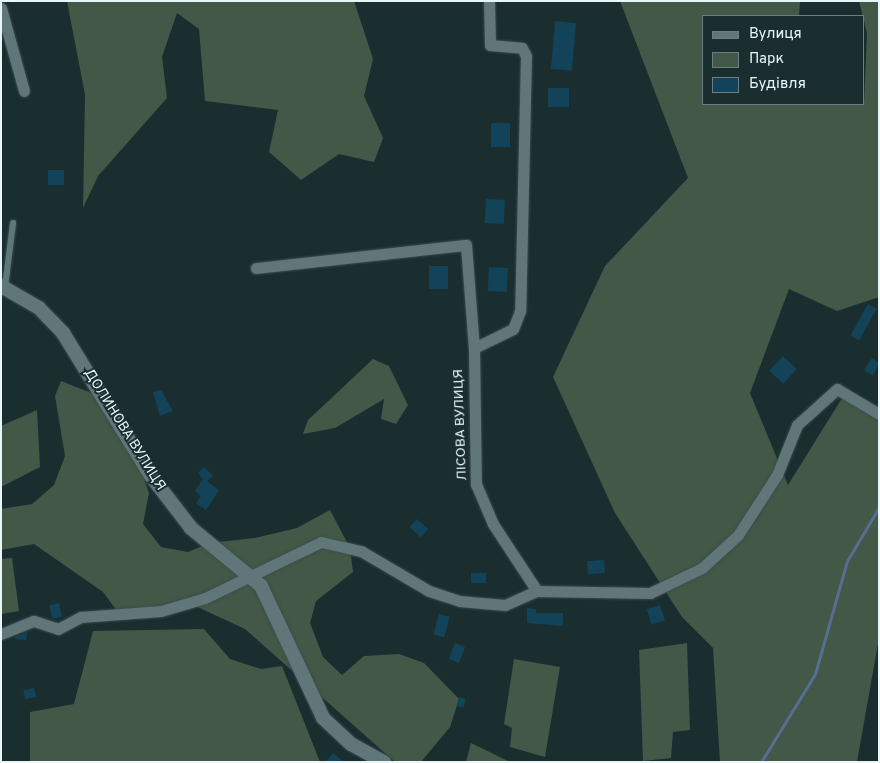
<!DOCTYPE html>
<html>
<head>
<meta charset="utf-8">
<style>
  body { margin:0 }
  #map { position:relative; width:880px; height:763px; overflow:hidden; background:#1a2e30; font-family:Overpass,sans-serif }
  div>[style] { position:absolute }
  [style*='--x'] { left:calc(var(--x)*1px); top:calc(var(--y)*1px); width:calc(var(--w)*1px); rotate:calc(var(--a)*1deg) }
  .green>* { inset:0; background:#435846 }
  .stream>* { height:3px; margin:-1.5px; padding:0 1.5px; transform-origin:1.5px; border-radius:1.5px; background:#576d92 }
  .building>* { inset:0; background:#124359; transform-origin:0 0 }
  .roads { filter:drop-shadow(0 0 1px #3a4c4e) drop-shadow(0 0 1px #3a4c4e) }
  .service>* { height:5.5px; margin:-2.75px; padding:0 2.75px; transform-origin:2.75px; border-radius:2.75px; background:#607678 }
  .minor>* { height:11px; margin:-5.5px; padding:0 5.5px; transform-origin:5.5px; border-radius:5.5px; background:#607678 }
  .tertiary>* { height:14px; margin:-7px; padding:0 7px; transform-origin:7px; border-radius:7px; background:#607678 }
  span { translate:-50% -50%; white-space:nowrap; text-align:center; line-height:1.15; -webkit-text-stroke:4px #1a2e30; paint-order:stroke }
  .street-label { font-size:14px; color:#e9f6f7 }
  .frame { position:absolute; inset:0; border:2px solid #e9f6f7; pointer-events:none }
  .legend { position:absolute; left:702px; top:15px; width:162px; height:90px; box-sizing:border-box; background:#1a2e30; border:1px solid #6d7e80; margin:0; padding:6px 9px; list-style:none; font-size:15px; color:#e9f6f7 }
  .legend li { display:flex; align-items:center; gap:10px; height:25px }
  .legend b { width:25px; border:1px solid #6d7e80 }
</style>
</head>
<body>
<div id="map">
  <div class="green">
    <div style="clip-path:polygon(67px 1px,354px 1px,373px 59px,364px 96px,383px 138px,374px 162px,339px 154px,301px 180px,269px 152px,278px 110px,205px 101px,199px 29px,177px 13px,162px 57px,167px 98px,98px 176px,83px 208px,85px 95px)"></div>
    <div style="clip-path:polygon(620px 1px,800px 1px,799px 16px,704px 16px,704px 104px,864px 104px,867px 33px,859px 1px,879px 1px,879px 297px,837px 311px,789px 289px,750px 393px,788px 485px,844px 395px,879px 409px,879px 638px,857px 762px,720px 762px,713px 648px,682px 617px,615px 513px,553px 377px,605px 266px,688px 178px)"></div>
    <div style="clip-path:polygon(373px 359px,389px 366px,408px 405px,396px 424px,381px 419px,384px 399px,335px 428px,303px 434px,308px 420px)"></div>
    <div style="clip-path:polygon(61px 381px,104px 398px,131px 442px,149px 493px,143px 524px,161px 547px,188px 552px,209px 543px,255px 538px,297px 528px,330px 510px,350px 548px,353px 572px,316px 601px,310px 623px,323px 657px,342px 675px,364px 656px,399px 654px,424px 663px,459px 699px,450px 727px,421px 762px,395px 762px,245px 629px,189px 603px,120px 615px,103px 592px,34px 544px,1px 550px,1px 509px,32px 504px,54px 485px,65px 456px,55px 396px)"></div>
    <div style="clip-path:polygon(37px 410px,40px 467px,1px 487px,1px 426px)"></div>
    <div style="clip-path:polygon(12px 558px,19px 611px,1px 614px,1px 559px)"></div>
    <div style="clip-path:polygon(204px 629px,230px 659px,261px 669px,282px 666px,320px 762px,30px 762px,30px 712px,74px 704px,93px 631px)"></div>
    <div style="clip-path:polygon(687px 643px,690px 730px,673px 732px,671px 758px,643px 761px,639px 650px)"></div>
    <div style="clip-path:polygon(514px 659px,560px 667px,545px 757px,510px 747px,512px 728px,504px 724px)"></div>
    <div style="clip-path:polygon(471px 743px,510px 762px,466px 762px)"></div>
  </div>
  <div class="stream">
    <div style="--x:761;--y:762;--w:103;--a:-58.5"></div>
    <div style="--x:815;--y:674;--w:117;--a:-74.2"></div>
    <div style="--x:847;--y:561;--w:63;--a:-59.3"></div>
  </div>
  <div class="building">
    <div style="left:576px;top:23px;width:48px;height:21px;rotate:95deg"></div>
    <div style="left:548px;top:88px;width:21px;height:19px"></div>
    <div style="left:491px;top:123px;width:19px;height:24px"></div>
    <div style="left:64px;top:170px;width:15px;height:16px;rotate:90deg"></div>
    <div style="left:486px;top:199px;width:19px;height:24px;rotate:3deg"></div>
    <div style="left:429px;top:266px;width:19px;height:23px"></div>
    <div style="left:489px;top:267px;width:19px;height:24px;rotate:3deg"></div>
    <div style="left:868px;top:304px;width:10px;height:36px;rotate:29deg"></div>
    <div style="left:783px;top:356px;width:19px;height:20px;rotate:43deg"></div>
    <div style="clip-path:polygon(872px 358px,879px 363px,873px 376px,864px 370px)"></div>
    <div style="clip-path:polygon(161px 390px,173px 411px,160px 416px,153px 392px)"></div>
    <div style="clip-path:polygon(204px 467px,213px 476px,207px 481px,219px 490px,206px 510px,196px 503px,201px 496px,195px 491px,203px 479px,198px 473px)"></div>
    <div style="left:417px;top:519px;width:15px;height:11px;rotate:42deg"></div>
    <div style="left:604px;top:560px;width:13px;height:17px;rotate:86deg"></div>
    <div style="left:471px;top:573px;width:15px;height:10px"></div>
    <div style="left:59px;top:603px;width:14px;height:10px;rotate:78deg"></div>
    <div style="left:660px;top:605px;width:16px;height:14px;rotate:72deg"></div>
    <div style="clip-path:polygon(527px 608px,536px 609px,536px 613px,563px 613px,563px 626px,527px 623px)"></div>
    <div style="left:439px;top:614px;width:11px;height:21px;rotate:15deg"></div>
    <div style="clip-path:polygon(27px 632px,26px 640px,15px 639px,15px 637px)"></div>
    <div style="left:455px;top:643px;width:11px;height:17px;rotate:22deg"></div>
    <div style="left:34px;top:688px;width:9px;height:11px;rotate:77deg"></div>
    <div style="left:459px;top:697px;width:7px;height:9px;rotate:16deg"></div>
    <div style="clip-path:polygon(333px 753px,344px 762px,325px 762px)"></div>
  </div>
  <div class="roads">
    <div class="service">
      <div style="--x:5;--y:287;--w:64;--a:-82.8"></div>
    </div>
    <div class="minor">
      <div style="--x:489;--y:1;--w:44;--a:88.7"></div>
      <div style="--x:490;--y:45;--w:32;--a:5"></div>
      <div style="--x:522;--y:48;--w:9;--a:63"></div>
      <div style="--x:526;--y:56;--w:255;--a:91.3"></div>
      <div style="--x:520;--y:311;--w:19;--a:111"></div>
      <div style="--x:513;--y:329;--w:43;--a:154"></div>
      <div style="--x:474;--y:348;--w:136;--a:89.2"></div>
      <div style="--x:476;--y:484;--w:43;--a:67"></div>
      <div style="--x:493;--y:524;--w:80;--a:56.7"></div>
      <div style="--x:537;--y:591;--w:113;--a:1"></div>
      <div style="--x:650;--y:593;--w:58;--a:-25.7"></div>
      <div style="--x:702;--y:568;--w:49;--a:-42.5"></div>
      <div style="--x:738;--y:535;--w:72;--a:-57"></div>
      <div style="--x:777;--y:475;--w:54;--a:-68.2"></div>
      <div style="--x:797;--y:425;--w:54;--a:-42"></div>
      <div style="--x:837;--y:389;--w:49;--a:30.8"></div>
      <div style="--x:1;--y:8;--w:86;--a:74.5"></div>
      <div style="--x:256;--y:268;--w:211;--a:-6.3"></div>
      <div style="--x:466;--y:245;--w:103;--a:85.6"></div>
      <div style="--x:1;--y:634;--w:35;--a:-22"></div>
      <div style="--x:34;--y:621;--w:25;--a:18"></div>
      <div style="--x:58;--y:629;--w:26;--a:-28"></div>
      <div style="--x:81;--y:617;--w:80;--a:-4.3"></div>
      <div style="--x:161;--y:611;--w:46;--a:-16.5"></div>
      <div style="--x:205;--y:598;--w:129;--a:-25.8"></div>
      <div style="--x:321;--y:542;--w:41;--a:12.7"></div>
      <div style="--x:361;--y:551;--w:79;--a:30.5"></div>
      <div style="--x:429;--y:591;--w:32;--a:18"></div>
      <div style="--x:459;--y:601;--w:46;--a:5"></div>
      <div style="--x:505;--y:605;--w:35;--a:-24"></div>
    </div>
    <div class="tertiary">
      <div style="--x:1;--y:286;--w:44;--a:30.1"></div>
      <div style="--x:39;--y:308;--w:35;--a:46"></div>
      <div style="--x:63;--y:333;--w:168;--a:58.4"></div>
      <div style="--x:151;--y:476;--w:66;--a:52.4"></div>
      <div style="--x:191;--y:528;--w:91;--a:39.6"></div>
      <div style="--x:261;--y:586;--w:146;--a:64.8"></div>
      <div style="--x:323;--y:718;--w:38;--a:43"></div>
      <div style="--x:351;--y:744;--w:38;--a:29"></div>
    </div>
  </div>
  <div class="street-label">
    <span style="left:461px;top:425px;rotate:-92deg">ЛІСОВА ВУЛИЦЯ</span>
    <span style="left:124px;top:430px;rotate:58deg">ДОЛИНОВА ВУЛИЦЯ</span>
  </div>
  <div class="frame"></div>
  <ul class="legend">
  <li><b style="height:6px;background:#607678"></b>Вулиця</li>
  <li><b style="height:14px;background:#435846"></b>Парк</li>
  <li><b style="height:14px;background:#124359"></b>Будівля</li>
  </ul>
</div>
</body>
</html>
